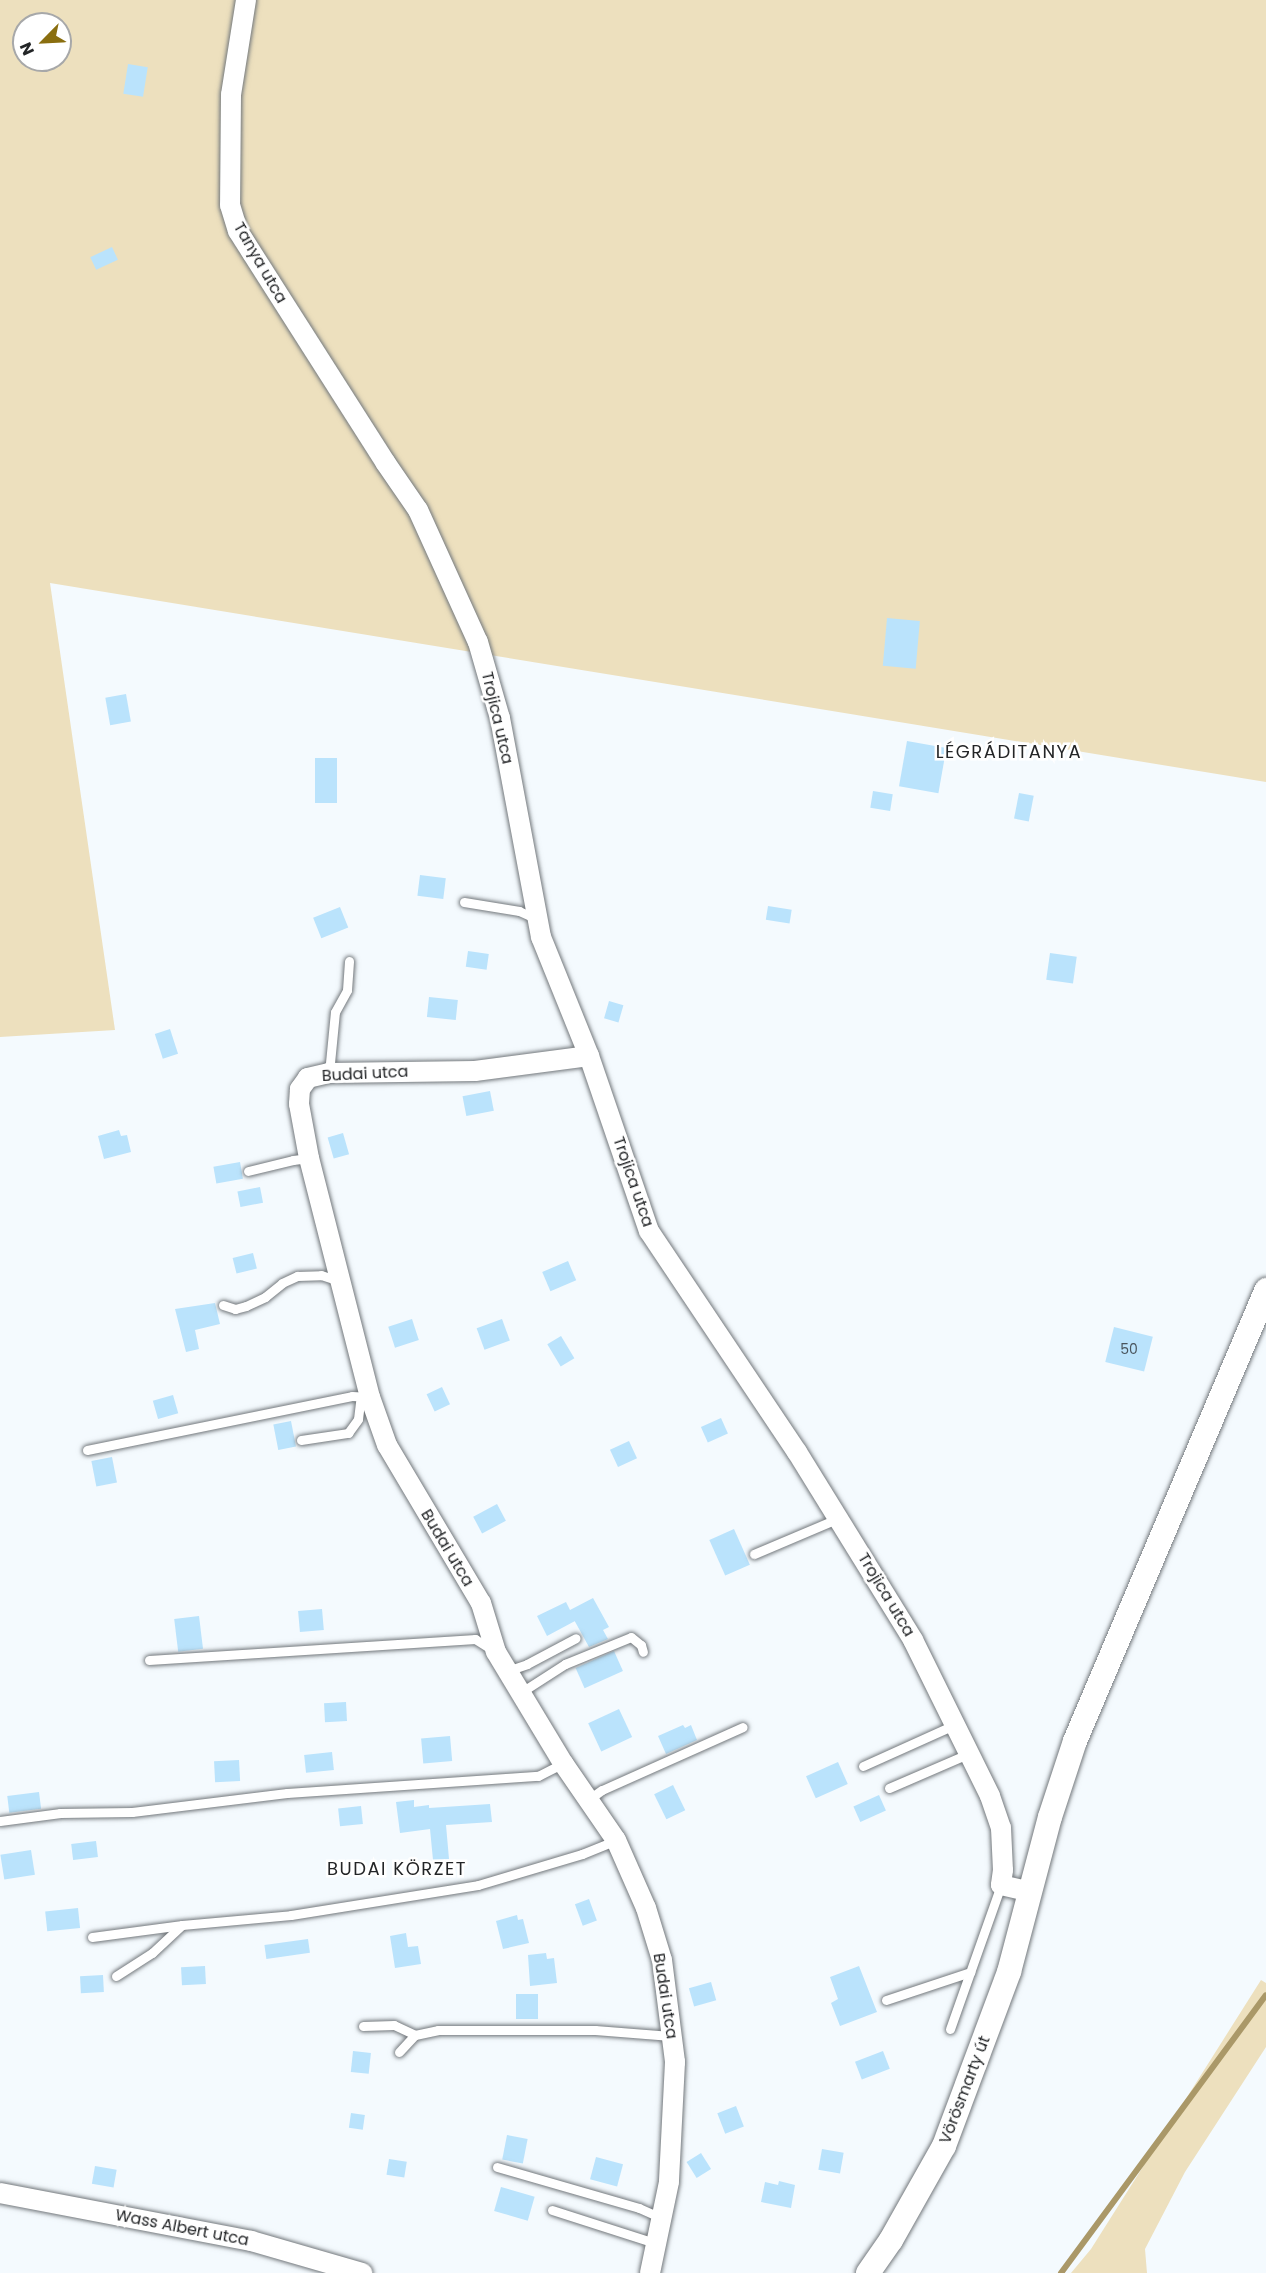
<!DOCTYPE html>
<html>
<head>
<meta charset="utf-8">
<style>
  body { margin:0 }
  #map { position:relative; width:1266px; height:2273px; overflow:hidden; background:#f4fafe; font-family:Poppins,sans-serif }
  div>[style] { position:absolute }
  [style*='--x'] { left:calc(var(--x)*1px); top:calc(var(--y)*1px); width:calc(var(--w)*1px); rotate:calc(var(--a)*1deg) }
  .green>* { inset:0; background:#ede0be }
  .stream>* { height:6px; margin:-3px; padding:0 3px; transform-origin:3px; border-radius:3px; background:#aa9868 }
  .building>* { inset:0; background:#bae3fc; transform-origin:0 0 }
  .roads { filter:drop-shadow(0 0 2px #73787c) drop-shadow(0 0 2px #73787c) }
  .service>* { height:9px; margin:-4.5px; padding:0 4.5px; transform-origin:4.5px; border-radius:4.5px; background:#fff }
  .minor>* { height:20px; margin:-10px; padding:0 10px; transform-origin:10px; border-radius:10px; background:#fff }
  .tertiary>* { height:24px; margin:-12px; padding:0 12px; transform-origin:12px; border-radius:12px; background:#fff }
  span { translate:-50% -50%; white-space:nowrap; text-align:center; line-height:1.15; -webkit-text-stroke:5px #fff; paint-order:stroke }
  .number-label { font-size:14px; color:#49545c }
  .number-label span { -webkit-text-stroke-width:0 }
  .street-label { font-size:16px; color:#232527 }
  .neighbourhood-label { font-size:18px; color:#232527; letter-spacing:1.5px }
  .north { position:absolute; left:12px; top:12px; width:60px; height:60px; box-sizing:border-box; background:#fff; border:2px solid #a7a8a9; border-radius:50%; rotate:246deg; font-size:16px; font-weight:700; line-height:24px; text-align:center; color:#232527 }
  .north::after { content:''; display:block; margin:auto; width:21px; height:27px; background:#8a6e0f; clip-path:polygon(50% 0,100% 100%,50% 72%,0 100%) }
</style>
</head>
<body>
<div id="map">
  <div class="green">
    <div style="clip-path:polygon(evenodd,0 0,1266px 0,1266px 782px,50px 583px,115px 1030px,0 1037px,0 0,24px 24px,60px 24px,60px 60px,24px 60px,24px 24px)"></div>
    <div style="clip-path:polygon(1261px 1980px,1266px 1983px,1266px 2047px,1185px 2172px,1145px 2249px,1147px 2273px,1071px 2273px,1091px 2249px)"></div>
  </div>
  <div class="stream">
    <div style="--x:1061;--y:2273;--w:345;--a:-53.6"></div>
  </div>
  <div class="building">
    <div style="left:128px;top:64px;width:20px;height:30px;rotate:9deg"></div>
    <div style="left:112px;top:247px;width:14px;height:24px;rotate:65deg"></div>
    <div style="left:887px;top:618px;width:33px;height:48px;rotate:5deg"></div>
    <div style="left:126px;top:694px;width:28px;height:21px;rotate:80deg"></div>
    <div style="left:907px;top:741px;width:40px;height:46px;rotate:10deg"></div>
    <div style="left:315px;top:758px;width:22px;height:45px"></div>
    <div style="left:873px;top:791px;width:20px;height:17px;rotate:9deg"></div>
    <div style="left:1019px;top:793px;width:15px;height:26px;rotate:11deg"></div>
    <div style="left:420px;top:875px;width:26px;height:21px;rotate:7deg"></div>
    <div style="left:768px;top:906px;width:24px;height:14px;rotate:9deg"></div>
    <div style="left:340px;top:907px;width:22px;height:29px;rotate:68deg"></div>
    <div style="left:468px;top:951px;width:21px;height:16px;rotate:8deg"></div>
    <div style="left:1050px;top:953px;width:27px;height:27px;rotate:8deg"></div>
    <div style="left:429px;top:997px;width:29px;height:20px;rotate:6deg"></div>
    <div style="left:609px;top:1001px;width:15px;height:18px;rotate:16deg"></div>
    <div style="left:170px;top:1029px;width:26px;height:16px;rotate:72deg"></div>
    <div style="left:490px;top:1091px;width:20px;height:28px;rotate:79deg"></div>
    <div style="clip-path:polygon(119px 1130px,121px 1136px,127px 1135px,131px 1152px,104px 1159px,98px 1136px)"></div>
    <div style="left:343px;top:1133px;width:22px;height:16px;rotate:74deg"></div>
    <div style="left:240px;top:1162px;width:17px;height:27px;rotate:80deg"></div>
    <div style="left:260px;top:1187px;width:16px;height:23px;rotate:79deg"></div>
    <div style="left:253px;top:1253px;width:16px;height:21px;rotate:76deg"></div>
    <div style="left:568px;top:1261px;width:21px;height:28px;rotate:67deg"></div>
    <div style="clip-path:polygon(215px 1303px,220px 1324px,195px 1330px,199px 1349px,186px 1352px,175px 1309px)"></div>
    <div style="left:412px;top:1319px;width:22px;height:25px;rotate:72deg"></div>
    <div style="left:502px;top:1319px;width:23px;height:27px;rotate:70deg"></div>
    <div style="left:1114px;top:1327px;width:40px;height:36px;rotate:14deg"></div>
    <div style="left:561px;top:1336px;width:26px;height:16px;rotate:59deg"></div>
    <div style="left:442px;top:1387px;width:19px;height:17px;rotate:65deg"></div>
    <div style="left:173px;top:1395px;width:19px;height:21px;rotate:74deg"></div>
    <div style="left:721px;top:1418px;width:17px;height:22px;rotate:66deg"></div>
    <div style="left:291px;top:1421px;width:26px;height:18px;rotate:79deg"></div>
    <div style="left:629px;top:1441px;width:19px;height:21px;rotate:65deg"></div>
    <div style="left:112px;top:1457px;width:26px;height:21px;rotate:79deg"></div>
    <div style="left:497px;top:1504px;width:19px;height:27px;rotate:62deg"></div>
    <div style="left:734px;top:1529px;width:39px;height:27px;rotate:66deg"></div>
    <div style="clip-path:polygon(593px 1598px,609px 1627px,603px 1630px,608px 1639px,589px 1647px,573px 1618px,575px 1621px,547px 1636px,537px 1616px,566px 1602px,570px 1610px)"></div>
    <div style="left:322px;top:1609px;width:21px;height:24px;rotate:85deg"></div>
    <div style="left:199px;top:1616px;width:33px;height:25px;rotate:83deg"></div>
    <div style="left:614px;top:1651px;width:22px;height:42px;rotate:66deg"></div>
    <div style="left:346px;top:1702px;width:19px;height:22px;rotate:87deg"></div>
    <div style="left:619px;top:1709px;width:31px;height:34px;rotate:65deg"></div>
    <div style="clip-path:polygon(683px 1725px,685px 1728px,691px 1725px,697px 1740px,666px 1754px,658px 1736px)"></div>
    <div style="left:450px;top:1736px;width:25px;height:29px;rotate:85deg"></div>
    <div style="left:332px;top:1752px;width:18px;height:28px;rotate:84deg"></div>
    <div style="left:239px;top:1760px;width:21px;height:25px;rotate:87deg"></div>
    <div style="left:838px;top:1762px;width:24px;height:35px;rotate:66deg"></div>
    <div style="left:673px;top:1785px;width:28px;height:21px;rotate:64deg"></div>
    <div style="left:39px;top:1792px;width:17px;height:32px;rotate:83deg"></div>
    <div style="left:879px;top:1795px;width:17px;height:28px;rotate:66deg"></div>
    <div style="clip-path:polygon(414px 1800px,414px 1807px,429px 1805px,429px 1808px,490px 1804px,492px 1822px,446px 1825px,449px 1859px,433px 1860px,430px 1829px,400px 1833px,396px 1802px)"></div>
    <div style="left:361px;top:1806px;width:18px;height:23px;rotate:84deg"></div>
    <div style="left:96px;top:1841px;width:16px;height:25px;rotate:83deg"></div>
    <div style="left:31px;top:1850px;width:25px;height:31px;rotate:81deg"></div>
    <div style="left:589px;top:1899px;width:23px;height:15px;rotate:70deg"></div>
    <div style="left:78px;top:1908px;width:20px;height:33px;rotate:84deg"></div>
    <div style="clip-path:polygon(517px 1915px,518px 1920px,523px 1919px,529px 1943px,503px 1949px,496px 1921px)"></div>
    <div style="clip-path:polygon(406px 1933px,408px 1947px,418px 1946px,421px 1964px,395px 1968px,390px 1936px)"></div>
    <div style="left:308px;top:1939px;width:14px;height:44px;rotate:82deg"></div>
    <div style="clip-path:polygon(546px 1953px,547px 1959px,554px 1958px,557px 1983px,530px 1986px,528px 1955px)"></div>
    <div style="left:205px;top:1966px;width:18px;height:24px;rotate:87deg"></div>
    <div style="clip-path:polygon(859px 1966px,877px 2012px,840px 2026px,831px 2003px,838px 1999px,830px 1977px)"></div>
    <div style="left:103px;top:1975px;width:17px;height:23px;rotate:87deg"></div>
    <div style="left:711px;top:1982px;width:19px;height:23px;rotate:74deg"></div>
    <div style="left:516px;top:1994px;width:22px;height:25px"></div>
    <div style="left:353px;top:2051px;width:18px;height:21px;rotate:6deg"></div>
    <div style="left:883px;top:2051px;width:19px;height:30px;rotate:69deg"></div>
    <div style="left:736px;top:2106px;width:22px;height:20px;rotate:69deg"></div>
    <div style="left:351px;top:2113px;width:14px;height:15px;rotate:8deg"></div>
    <div style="left:507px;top:2135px;width:21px;height:25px;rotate:11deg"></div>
    <div style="left:822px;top:2149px;width:22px;height:21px;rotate:10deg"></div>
    <div style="left:701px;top:2153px;width:19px;height:17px;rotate:58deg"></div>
    <div style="left:596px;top:2157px;width:28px;height:23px;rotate:15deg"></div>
    <div style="left:389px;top:2159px;width:18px;height:16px;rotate:9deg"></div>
    <div style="left:95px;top:2166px;width:22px;height:18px;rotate:10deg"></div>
    <div style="clip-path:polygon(779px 2181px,795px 2185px,791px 2208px,761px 2202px,765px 2182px,778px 2185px)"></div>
    <div style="left:501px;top:2187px;width:35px;height:25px;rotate:16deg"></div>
  </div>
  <div class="roads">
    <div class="service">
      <div style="--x:464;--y:902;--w:56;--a:9.3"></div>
      <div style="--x:519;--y:911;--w:20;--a:24"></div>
      <div style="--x:329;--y:1073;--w:61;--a:-84.4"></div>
      <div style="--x:335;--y:1012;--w:25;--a:-61"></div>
      <div style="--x:347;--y:990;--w:29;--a:-86"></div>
      <div style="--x:248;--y:1171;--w:46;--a:-13.7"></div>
      <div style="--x:293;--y:1160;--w:16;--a:-7"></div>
      <div style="--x:223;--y:1305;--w:13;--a:18"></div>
      <div style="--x:235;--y:1309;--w:11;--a:-15"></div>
      <div style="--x:246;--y:1306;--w:21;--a:-25"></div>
      <div style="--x:265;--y:1297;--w:22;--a:-39"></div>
      <div style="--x:282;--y:1283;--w:17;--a:-25"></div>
      <div style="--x:297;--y:1276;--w:24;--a:-2"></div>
      <div style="--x:321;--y:1275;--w:20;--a:18"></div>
      <div style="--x:301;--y:1440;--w:48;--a:-8.5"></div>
      <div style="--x:348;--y:1433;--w:17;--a:-54"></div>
      <div style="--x:358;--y:1419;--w:23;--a:-83"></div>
      <div style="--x:87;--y:1450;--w:270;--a:-11.5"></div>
      <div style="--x:352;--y:1396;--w:18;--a:3"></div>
      <div style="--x:754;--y:1554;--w:92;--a:-23"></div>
      <div style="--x:149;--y:1660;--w:327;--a:-3.7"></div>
      <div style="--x:475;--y:1639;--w:22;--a:32"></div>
      <div style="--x:507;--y:1671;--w:21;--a:-19"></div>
      <div style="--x:527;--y:1664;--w:55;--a:-28"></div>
      <div style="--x:520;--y:1693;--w:54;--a:-32.8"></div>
      <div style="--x:565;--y:1664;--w:71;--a:-22.2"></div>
      <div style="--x:631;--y:1637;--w:13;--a:39"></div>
      <div style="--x:641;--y:1645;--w:7;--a:74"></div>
      <div style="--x:863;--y:1766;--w:102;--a:-24.3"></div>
      <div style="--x:889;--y:1788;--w:88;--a:-23.4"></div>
      <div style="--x:588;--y:1800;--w:17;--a:-36"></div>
      <div style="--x:602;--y:1790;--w:154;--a:-24.1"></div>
      <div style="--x:0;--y:1821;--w:61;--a:-7.6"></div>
      <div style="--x:60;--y:1813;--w:72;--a:-0.8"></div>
      <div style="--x:132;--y:1812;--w:156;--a:-7"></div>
      <div style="--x:287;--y:1793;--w:252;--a:-3.9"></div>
      <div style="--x:538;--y:1776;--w:28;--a:-27"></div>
      <div style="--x:92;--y:1937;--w:91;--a:-7.6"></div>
      <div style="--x:116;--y:1976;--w:43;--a:-32.6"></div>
      <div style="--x:152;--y:1953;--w:41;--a:-43"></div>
      <div style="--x:182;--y:1925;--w:109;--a:-5.2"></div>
      <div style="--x:291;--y:1915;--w:189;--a:-9.1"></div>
      <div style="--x:478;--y:1885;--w:109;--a:-16.6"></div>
      <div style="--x:582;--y:1854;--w:37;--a:-22"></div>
      <div style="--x:886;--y:2000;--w:89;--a:-18.4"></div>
      <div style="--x:363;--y:2026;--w:31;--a:-2"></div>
      <div style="--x:394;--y:2025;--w:23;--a:25"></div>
      <div style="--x:950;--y:2029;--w:153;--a:-70.5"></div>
      <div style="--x:399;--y:2052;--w:23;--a:-47"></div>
      <div style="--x:415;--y:2035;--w:24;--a:-12"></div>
      <div style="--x:438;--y:2030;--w:157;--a:0"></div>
      <div style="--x:595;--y:2030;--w:76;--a:4.5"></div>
      <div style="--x:497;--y:2167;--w:148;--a:16.1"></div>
      <div style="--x:639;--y:2208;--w:24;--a:24"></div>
      <div style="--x:552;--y:2210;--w:108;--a:17.8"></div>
    </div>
    <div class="minor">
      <div style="--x:246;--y:0;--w:96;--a:99"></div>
      <div style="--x:231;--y:95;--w:110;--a:90.5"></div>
      <div style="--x:230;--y:205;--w:27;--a:73"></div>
      <div style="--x:238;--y:231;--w:274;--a:57.5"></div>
      <div style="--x:385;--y:462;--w:58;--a:55.5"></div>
      <div style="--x:418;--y:510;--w:145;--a:65.6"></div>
      <div style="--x:478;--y:642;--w:79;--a:73.9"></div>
      <div style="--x:500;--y:718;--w:223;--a:79.4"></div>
      <div style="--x:541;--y:937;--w:128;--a:68"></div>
      <div style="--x:589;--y:1056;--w:185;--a:71.1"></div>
      <div style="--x:649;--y:1231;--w:266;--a:56.2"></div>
      <div style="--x:797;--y:1452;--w:221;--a:58.3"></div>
      <div style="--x:913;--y:1640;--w:174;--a:63.7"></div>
      <div style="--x:990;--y:1796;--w:34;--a:71"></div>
      <div style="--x:1001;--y:1828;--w:42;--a:87.3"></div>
      <div style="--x:1003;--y:1870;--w:15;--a:98"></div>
      <div style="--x:1001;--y:1885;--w:31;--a:13"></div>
      <div style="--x:589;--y:1056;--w:115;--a:172.5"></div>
      <div style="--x:475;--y:1071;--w:146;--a:179.2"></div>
      <div style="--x:329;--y:1073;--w:22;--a:167"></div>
      <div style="--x:308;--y:1078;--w:14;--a:126"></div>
      <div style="--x:300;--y:1089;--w:15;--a:94"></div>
      <div style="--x:299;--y:1104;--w:55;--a:79.5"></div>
      <div style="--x:309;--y:1158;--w:247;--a:75.7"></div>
      <div style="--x:370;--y:1397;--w:51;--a:70.5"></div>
      <div style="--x:387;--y:1445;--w:184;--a:59.3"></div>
      <div style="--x:481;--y:1603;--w:51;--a:73"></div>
      <div style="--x:496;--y:1652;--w:130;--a:58.9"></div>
      <div style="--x:563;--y:1763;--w:93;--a:55.5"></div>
      <div style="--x:616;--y:1840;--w:74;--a:66.2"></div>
      <div style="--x:646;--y:1908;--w:54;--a:72.9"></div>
      <div style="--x:662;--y:1960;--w:103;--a:82.7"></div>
      <div style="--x:675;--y:2062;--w:120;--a:92.9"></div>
      <div style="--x:669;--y:2182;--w:93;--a:101.8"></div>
      <div style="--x:0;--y:2193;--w:256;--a:10.8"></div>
      <div style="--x:251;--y:2241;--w:116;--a:16.1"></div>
    </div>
    <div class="tertiary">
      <div style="--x:868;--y:2273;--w:40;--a:-55.1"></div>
      <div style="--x:891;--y:2240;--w:108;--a:-60.6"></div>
      <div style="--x:944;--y:2146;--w:186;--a:-69.5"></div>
      <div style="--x:1009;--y:1972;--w:160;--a:-75.2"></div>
      <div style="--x:1050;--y:1817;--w:80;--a:-71.8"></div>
      <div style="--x:1075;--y:1741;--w:490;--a:-67"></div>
    </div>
  </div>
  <div class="number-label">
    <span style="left:1129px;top:1349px">50</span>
  </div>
  <div class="street-label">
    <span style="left:260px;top:263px;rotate:60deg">Tanya utca</span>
    <span style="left:497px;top:718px;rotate:77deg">Trojica utca</span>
    <span style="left:365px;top:1074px;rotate:-3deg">Budai utca</span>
    <span style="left:633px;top:1182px;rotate:71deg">Trojica utca</span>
    <span style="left:447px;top:1548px;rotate:59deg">Budai utca</span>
    <span style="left:886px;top:1595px;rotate:59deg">Trojica utca</span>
    <span style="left:665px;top:1996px;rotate:81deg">Budai utca</span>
    <span style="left:965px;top:2090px;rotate:-69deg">Vörösmarty út</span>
    <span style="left:182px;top:2228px;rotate:11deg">Wass Albert utca</span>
  </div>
  <div class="neighbourhood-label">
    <span style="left:1009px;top:752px">LÉGRÁDITANYA</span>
    <span style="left:397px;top:1869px">BUDAI KÖRZET</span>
  </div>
  <div class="north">N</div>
</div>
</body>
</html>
